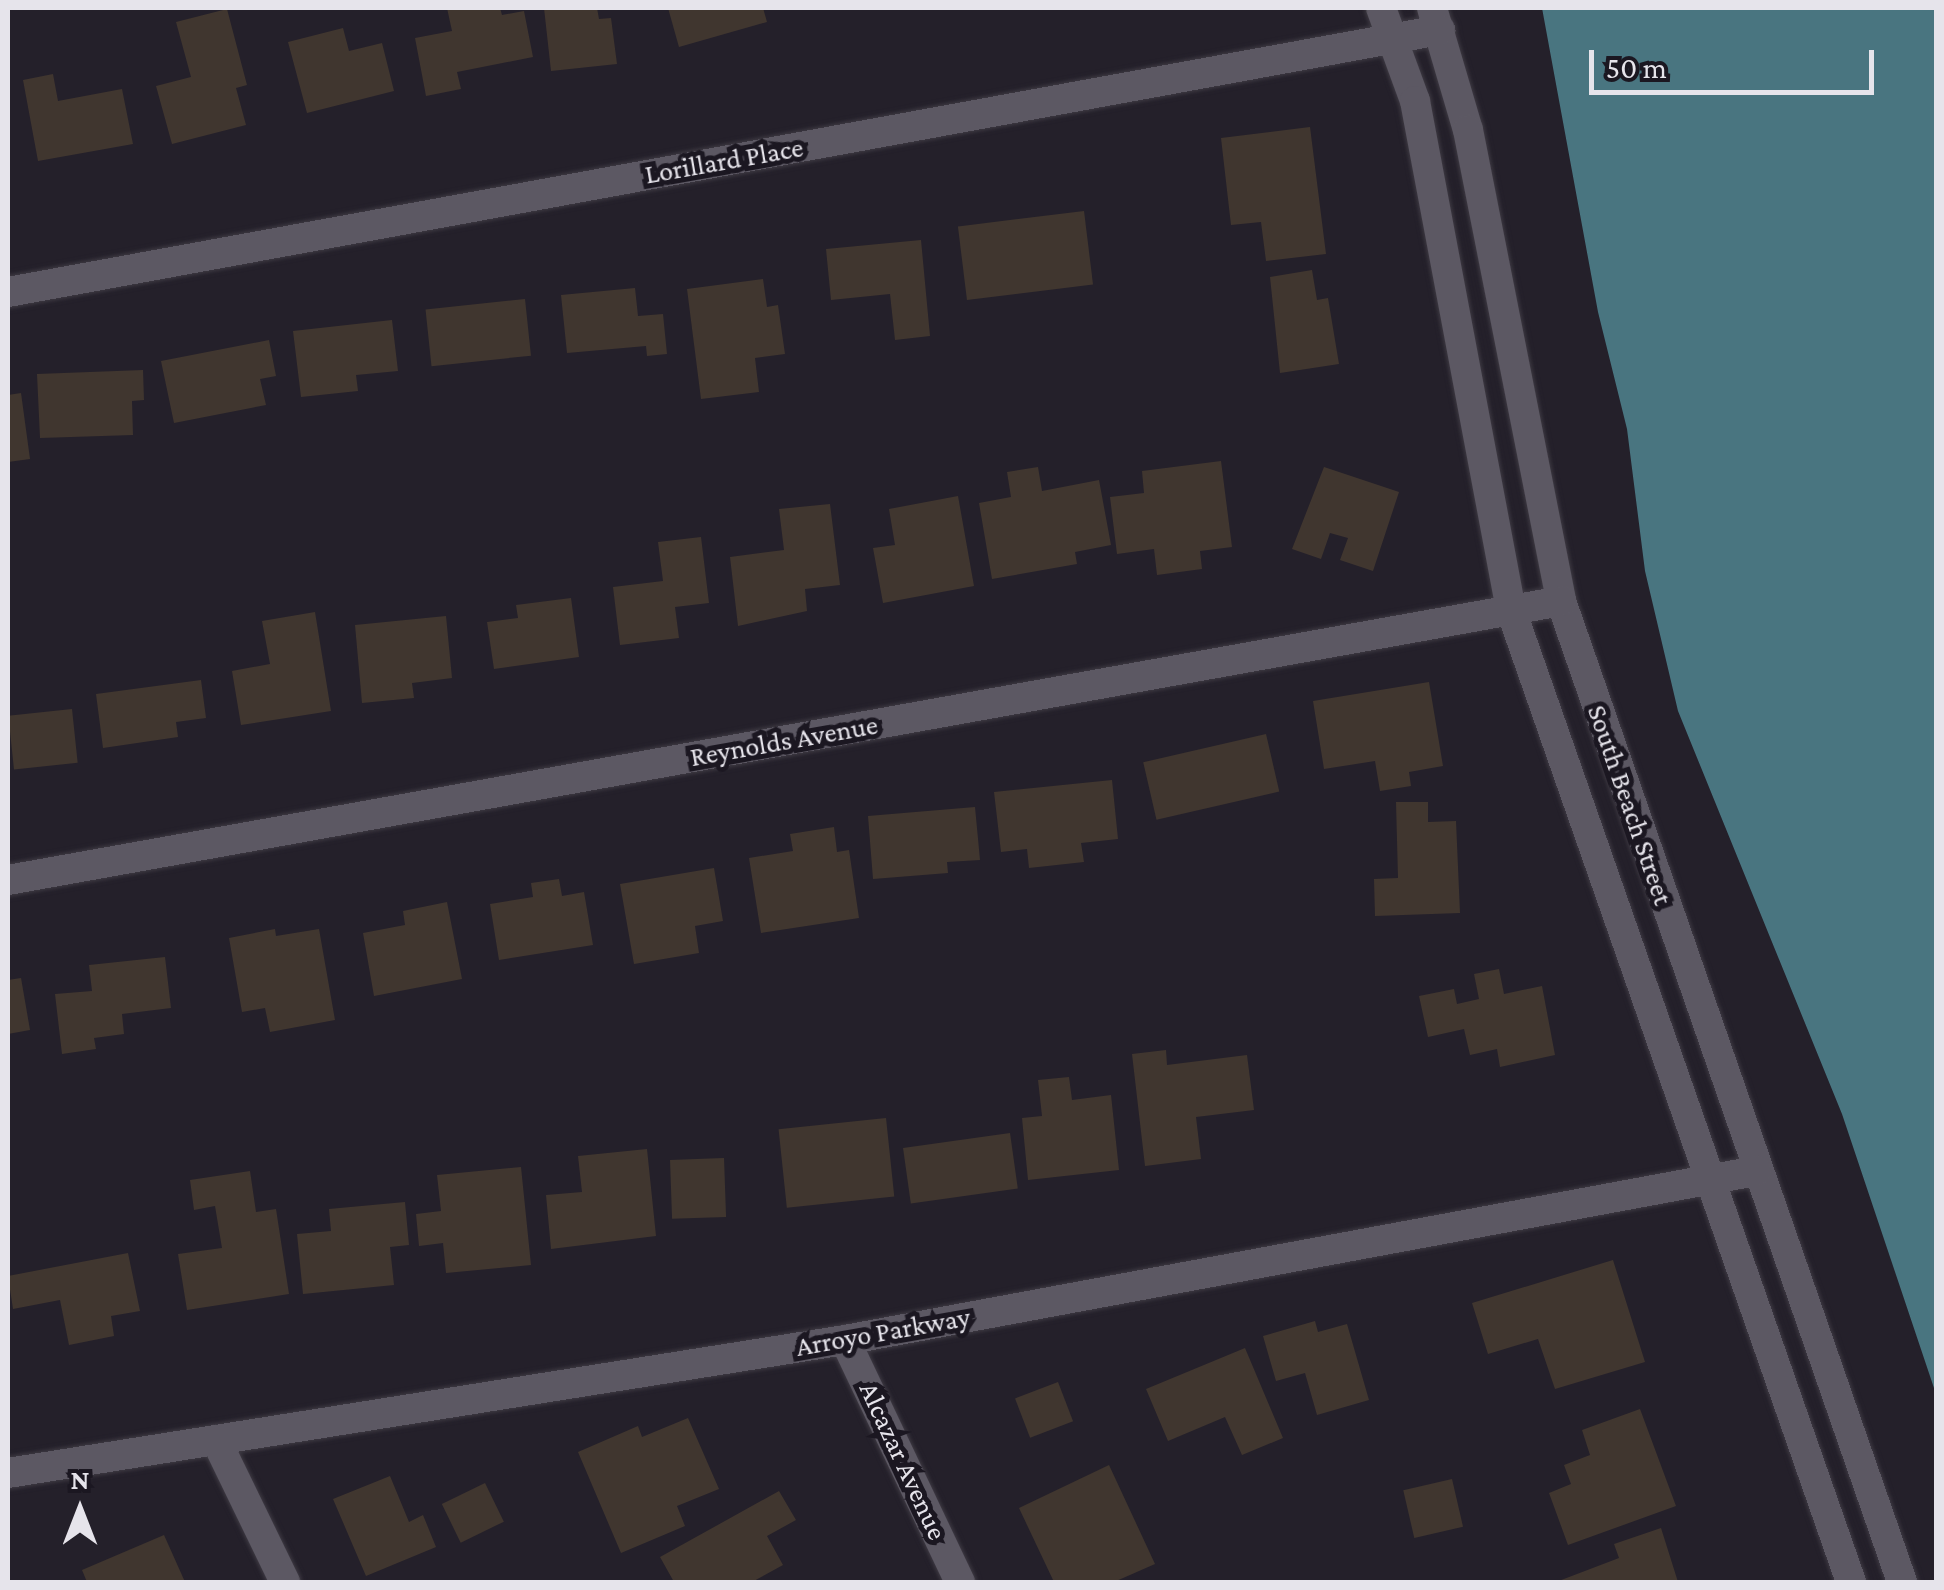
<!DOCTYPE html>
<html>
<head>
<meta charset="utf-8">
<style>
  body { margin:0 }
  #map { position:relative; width:1944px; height:1590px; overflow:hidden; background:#24202a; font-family:"Crimson Pro",serif }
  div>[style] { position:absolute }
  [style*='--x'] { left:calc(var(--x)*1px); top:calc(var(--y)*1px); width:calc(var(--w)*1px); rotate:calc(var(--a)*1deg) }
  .water>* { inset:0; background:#497580 }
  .building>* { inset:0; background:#40362f; transform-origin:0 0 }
  .roads { filter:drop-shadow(0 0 2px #3e3a43) drop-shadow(0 0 2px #3e3a43) }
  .minor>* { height:30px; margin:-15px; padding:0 15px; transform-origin:15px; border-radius:15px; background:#5c5863 }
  span { translate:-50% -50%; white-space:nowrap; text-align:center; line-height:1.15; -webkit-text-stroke:10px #1b1721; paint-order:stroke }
  .street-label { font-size:28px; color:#e6e4eb }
  .frame { position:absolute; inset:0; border:10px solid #e6e4eb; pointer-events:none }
  .north { position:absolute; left:30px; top:1460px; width:100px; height:100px; -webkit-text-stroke:8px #1b1721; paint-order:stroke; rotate:0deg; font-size:28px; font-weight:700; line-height:40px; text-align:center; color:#e6e4eb }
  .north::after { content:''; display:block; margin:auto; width:35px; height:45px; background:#e6e4eb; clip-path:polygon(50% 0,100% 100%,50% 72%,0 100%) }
  .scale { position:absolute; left:1589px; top:50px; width:285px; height:45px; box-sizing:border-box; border:5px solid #e6e4eb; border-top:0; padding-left:12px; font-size:30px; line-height:35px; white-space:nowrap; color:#e6e4eb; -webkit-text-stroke:8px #1b1721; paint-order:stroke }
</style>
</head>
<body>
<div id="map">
  <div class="water">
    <div style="clip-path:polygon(1542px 8px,1936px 8px,1936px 1394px,1842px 1114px,1678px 711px,1645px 571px,1627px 429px,1598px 312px)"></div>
  </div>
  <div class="building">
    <div style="clip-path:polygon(447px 8px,500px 8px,502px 15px,524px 11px,533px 57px,457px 72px,461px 89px,426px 96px,415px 38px,452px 31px)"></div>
    <div style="clip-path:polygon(544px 8px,597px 8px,599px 19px,611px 18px,617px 64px,551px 71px)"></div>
    <div style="clip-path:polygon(668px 8px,763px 8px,767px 22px,679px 47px)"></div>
    <div style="clip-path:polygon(227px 9px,247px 85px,236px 88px,246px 125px,172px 144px,156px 86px,191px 77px,176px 22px)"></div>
    <div style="clip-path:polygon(343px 28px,349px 51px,382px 43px,394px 91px,307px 113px,288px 42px)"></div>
    <div style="clip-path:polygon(53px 74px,58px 101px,122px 89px,133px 144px,38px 161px,23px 80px)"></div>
    <div style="clip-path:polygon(1310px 127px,1326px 254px,1266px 261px,1261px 222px,1231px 225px,1221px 138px)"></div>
    <div style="left:1084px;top:211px;width:74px;height:127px;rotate:83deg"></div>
    <div style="clip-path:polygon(921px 240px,930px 336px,895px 340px,890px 294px,831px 300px,826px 249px)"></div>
    <div style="clip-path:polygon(1312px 270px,1317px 300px,1328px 298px,1339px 364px,1280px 373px,1270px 277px)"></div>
    <div style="clip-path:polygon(763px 279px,767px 307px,778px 305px,785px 354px,755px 358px,759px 392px,701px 399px,687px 289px)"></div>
    <div style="clip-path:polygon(635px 288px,638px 316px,663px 314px,667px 354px,647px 356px,646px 346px,567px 353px,561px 295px)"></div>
    <div style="left:525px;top:299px;width:57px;height:100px;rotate:84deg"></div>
    <div style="clip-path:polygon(392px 320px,398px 371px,356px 375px,358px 391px,301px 397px,293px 331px)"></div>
    <div style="clip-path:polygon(269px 340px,276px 376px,260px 379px,266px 405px,174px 423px,161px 361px)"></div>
    <div style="clip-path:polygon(143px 370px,144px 400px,132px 401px,133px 435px,40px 438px,37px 374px)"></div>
    <div style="clip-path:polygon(21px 393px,30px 459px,8px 462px,8px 395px)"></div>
    <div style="clip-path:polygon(1221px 461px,1232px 547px,1200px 551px,1202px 569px,1157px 575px,1154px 549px,1117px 554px,1110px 497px,1144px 493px,1142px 471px)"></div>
    <div style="clip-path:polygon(1038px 467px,1042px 491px,1099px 480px,1111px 545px,1075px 552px,1077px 564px,992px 579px,979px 503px,1011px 497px,1007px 472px)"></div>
    <div style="clip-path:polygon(1324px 467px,1399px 492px,1373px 571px,1340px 560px,1348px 538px,1330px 533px,1321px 559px,1292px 549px)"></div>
    <div style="clip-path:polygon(958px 496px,974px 586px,883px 603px,873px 548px,895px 545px,889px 509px)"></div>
    <div style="clip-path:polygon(830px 504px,840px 585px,805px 589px,807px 611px,738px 626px,730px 557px,784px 550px,779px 509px)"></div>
    <div style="clip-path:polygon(701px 537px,709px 603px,675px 607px,679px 638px,620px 645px,613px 587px,663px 581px,658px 542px)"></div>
    <div style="clip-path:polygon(571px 598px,579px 657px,494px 669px,487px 622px,518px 618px,516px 605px)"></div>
    <div style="clip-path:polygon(315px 612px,331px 711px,241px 725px,232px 671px,270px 664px,262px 621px)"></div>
    <div style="clip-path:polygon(446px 616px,452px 678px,412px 683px,414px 698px,362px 703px,355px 625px)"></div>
    <div style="clip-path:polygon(201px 680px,206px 718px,176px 722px,178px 737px,103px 748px,96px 694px)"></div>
    <div style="clip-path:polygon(1429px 682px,1443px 766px,1409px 772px,1411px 786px,1380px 791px,1375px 761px,1324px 769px,1313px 701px)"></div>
    <div style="left:72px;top:709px;width:54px;height:64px;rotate:84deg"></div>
    <div style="left:1266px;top:734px;width:59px;height:126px;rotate:77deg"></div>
    <div style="clip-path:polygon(1112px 780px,1118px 839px,1081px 843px,1084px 862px,1029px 868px,1027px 849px,1001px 852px,994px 792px)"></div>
    <div style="clip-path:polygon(1396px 802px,1428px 802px,1428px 822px,1456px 821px,1460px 913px,1375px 916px,1374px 879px,1398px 878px)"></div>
    <div style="clip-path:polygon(975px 807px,980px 860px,947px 862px,948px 873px,873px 879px,868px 816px)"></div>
    <div style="clip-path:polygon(834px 827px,837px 852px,849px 850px,859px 918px,761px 933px,749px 858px,793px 851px,790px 834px)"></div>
    <div style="clip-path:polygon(714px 868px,723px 921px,695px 926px,699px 953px,634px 964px,620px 884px)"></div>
    <div style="clip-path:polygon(559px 879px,562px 896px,584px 892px,593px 945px,499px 960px,490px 904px,533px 897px,531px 883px)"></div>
    <div style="clip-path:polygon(447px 902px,462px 979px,374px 996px,363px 933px,405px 925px,403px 911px)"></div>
    <div style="clip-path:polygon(275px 929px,276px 936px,319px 929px,335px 1020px,270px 1032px,265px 1008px,242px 1012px,229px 938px)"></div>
    <div style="clip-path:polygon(165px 957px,171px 1008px,122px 1014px,124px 1034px,94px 1038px,96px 1049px,62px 1054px,55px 994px,92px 991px,89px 965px)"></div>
    <div style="clip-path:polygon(1499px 969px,1504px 994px,1542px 986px,1555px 1055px,1500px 1067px,1497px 1049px,1470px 1055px,1464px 1029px,1428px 1037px,1419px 996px,1454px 989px,1457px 1004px,1479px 999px,1474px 974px)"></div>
    <div style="clip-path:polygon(21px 978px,30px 1030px,8px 1034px,8px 980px)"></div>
    <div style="clip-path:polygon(1166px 1050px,1167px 1065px,1247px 1055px,1254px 1110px,1196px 1117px,1201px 1159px,1145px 1166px,1132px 1054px)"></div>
    <div style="clip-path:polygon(1069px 1077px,1072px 1100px,1111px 1095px,1119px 1170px,1028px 1180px,1022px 1118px,1042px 1116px,1038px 1080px)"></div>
    <div style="left:886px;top:1118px;width:79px;height:108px;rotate:84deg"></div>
    <div style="left:1010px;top:1133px;width:56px;height:108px;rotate:82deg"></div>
    <div style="clip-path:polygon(647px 1149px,656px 1236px,551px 1249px,546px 1195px,582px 1192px,578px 1156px)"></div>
    <div style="left:724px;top:1158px;width:59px;height:54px;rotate:88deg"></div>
    <div style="clip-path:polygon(521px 1167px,531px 1265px,446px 1273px,443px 1243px,419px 1246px,416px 1214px,441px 1211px,437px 1175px)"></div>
    <div style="clip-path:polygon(250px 1171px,256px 1212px,276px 1209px,289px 1294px,187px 1310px,178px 1254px,222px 1248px,215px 1206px,194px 1210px,190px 1180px)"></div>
    <div style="clip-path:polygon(405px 1202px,409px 1245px,390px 1247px,394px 1285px,303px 1294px,297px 1234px,331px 1231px,329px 1209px)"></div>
    <div style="clip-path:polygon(128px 1253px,140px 1311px,111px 1316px,114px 1336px,69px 1345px,60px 1300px,13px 1309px,8px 1276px)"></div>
    <div style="clip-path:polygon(1613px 1260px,1645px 1362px,1555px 1389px,1538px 1339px,1488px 1354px,1472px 1303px)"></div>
    <div style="clip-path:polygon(1315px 1321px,1318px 1332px,1347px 1324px,1369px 1400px,1317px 1415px,1305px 1373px,1276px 1381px,1263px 1336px)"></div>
    <div style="clip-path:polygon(1245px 1348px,1283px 1438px,1242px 1455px,1225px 1417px,1168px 1441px,1146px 1389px)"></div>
    <div style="left:1058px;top:1382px;width:42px;height:46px;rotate:69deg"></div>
    <div style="clip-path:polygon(1640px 1409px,1676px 1506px,1568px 1545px,1549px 1493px,1571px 1484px,1564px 1465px,1590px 1455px,1582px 1430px)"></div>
    <div style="clip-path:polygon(688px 1418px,719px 1489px,677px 1506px,685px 1526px,621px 1553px,578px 1452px,638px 1426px,642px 1437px)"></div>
    <div style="clip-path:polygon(1109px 1465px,1155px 1564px,1114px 1582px,1054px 1582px,1019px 1508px)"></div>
    <div style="clip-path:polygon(390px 1476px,409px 1522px,423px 1515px,436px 1547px,366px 1576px,333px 1499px)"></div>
    <div style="left:1452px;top:1479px;width:49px;height:50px;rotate:77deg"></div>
    <div style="left:485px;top:1483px;width:43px;height:48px;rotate:64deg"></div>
    <div style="clip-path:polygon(779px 1491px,796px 1520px,767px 1536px,783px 1565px,752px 1582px,674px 1582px,660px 1557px)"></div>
    <div style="clip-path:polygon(1661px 1528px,1678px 1582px,1556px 1582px,1619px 1558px,1614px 1544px)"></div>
    <div style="clip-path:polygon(164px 1535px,185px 1582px,87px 1582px,82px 1570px)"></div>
  </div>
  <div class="roads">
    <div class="minor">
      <div style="--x:1381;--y:8;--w:99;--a:69.9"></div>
      <div style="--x:1415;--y:101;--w:518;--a:79.32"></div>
      <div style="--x:1511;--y:610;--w:1030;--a:70.72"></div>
      <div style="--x:1432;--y:8;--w:127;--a:73.6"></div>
      <div style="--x:1468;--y:130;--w:480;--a:78.8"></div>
      <div style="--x:1561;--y:601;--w:1039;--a:70.83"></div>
      <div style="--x:8;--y:292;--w:1456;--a:-10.37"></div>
      <div style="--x:8;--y:880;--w:1578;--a:-10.18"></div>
      <div style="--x:845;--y:1340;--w:268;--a:64.6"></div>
      <div style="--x:216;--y:1440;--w:158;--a:64.1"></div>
      <div style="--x:8;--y:1473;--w:848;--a:-9.03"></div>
      <div style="--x:845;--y:1340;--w:927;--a:-10.51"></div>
    </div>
  </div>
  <div class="street-label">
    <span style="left:724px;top:161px;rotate:-10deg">Lorillard Place</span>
    <span style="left:784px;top:741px;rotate:-10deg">Reynolds Avenue</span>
    <span style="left:1630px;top:805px;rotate:71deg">South Beach Street</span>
    <span style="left:883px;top:1332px;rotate:-10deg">Arroyo Parkway</span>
    <span style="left:903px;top:1461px;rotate:65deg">Alcazar Avenue</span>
  </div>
  <div class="frame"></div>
  <div class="north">N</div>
  <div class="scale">50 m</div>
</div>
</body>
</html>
